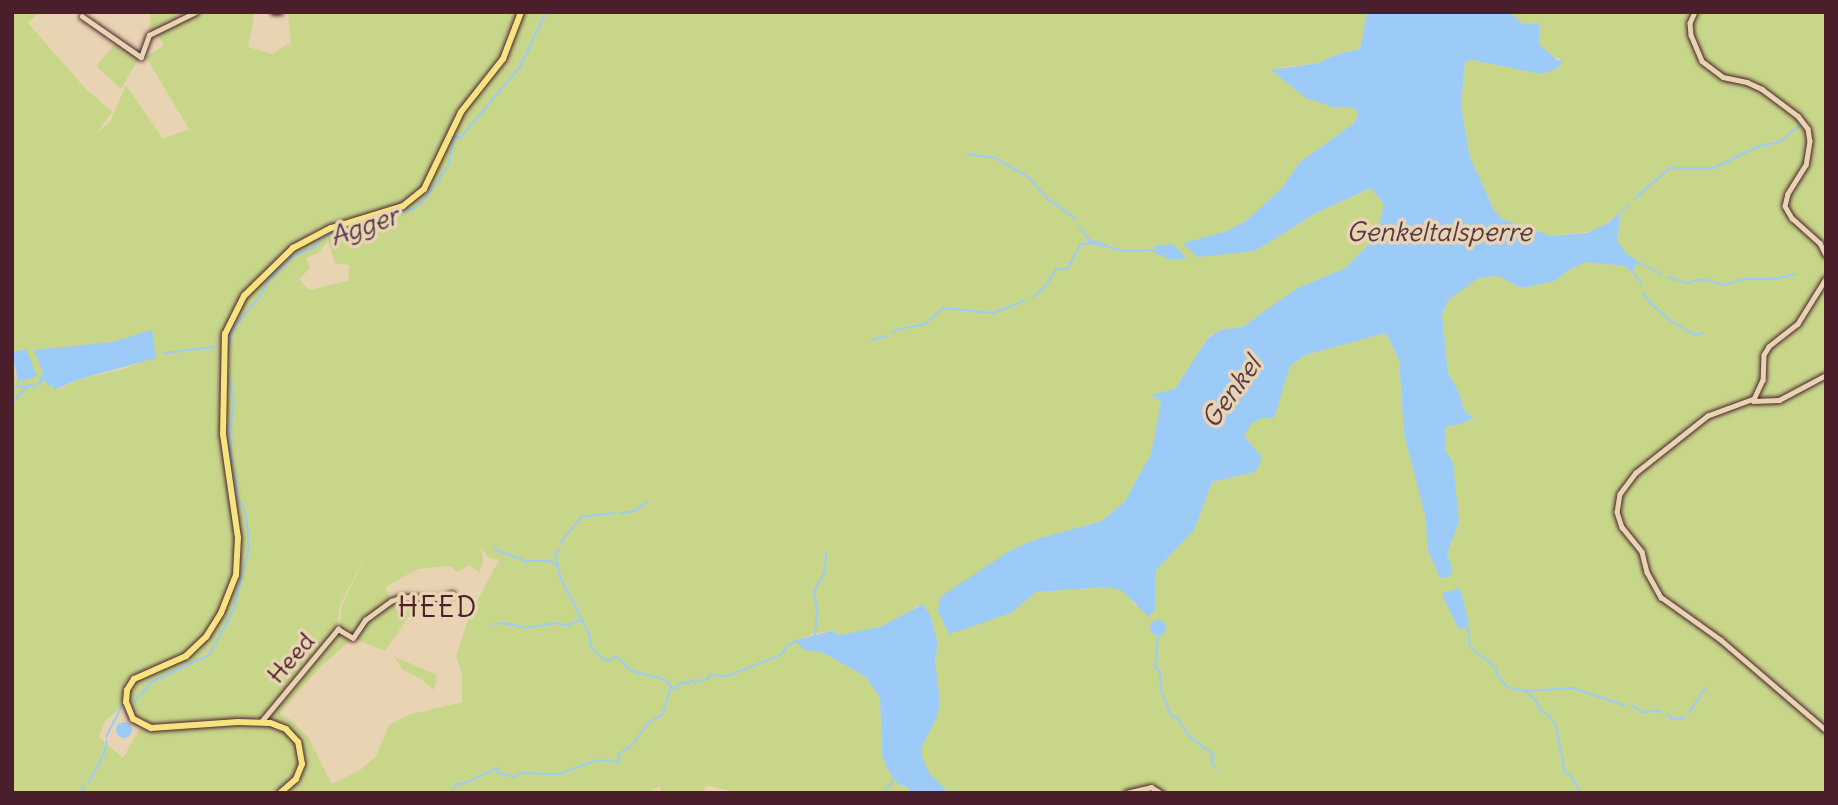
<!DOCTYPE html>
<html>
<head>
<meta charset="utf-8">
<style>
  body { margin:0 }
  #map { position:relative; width:1838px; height:805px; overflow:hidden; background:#e8d4b2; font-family:Delius,sans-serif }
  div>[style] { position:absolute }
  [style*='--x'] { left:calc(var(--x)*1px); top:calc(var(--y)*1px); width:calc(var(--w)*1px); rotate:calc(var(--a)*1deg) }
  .green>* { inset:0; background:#c8d68a }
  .water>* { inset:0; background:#9ccbf8 }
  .round { border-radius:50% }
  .stream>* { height:2px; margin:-1px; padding:0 1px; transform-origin:1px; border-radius:1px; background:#9ccbf8 }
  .roads { filter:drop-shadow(0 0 2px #4a1f2b) drop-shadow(0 0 2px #4a1f2b) }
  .minor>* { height:4.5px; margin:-2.25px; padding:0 2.25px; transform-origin:2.25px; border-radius:2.25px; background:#e8d4b2 }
  .major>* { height:6px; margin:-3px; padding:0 3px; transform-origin:3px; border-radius:3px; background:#f6e381 }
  span { translate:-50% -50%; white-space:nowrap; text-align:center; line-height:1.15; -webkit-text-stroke:7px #e8d4b2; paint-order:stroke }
  .street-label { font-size:24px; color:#4a1f2b }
  .water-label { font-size:26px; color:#56394a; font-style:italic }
  .quarter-label { font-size:28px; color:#4a1f2b; letter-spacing:2px }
  .frame { position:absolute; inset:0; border:14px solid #4a1f2b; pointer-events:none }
</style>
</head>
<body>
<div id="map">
  <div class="green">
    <div style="clip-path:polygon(evenodd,12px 12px,40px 12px,28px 23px,84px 87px,112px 112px,96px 134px,110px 122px,126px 85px,163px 139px,189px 129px,146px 57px,164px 45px,156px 32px,191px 12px,255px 12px,248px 47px,272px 54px,291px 42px,288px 12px,1367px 12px,1360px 49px,1341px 53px,1318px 63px,1283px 67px,1333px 107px,1354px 108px,1358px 115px,1354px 123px,1299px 163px,1283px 187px,1247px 220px,1227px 231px,1183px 243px,1255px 251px,1316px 213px,1372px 188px,1384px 204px,1376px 237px,1345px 268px,1296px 289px,1242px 327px,1220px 330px,1207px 338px,1175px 389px,1152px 396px,1161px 402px,1151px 454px,1125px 501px,1102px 521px,1037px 539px,940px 597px,1011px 613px,1036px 592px,1105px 587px,1122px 590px,1136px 606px,1155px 609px,1156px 570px,1194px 530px,1212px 482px,1255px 472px,1261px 456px,1244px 436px,1251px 424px,1261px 418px,1274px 418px,1289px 366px,1305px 355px,1386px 333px,1399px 360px,1404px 434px,1425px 515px,1428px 551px,1453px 571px,1447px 555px,1451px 543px,1453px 463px,1445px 450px,1445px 426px,1473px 418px,1464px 410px,1459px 393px,1448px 373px,1442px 315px,1448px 300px,1479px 278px,1498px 276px,1521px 288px,1555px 281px,1567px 271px,1586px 262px,1625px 266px,1635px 273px,1633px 268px,1638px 264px,1645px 265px,1628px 255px,1617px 241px,1621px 213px,1595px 231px,1551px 236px,1501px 219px,1494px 210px,1470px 157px,1461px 106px,1465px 62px,1470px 60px,1541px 73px,1558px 68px,1563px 60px,1551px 56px,1540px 45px,1539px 23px,1523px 24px,1509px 12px,1826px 12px,1826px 793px,949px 793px,929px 773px,922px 756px,922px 746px,937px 717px,940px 702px,935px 661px,938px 644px,918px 605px,899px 619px,880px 627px,839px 635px,832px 631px,812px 634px,797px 641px,804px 650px,822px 652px,866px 677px,880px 698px,882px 753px,887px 769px,899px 785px,905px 785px,912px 793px,738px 793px,706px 785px,703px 793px,662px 793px,659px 786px,648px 793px,12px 793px,12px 383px,15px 382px,12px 364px,18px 382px,26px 350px,12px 352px,12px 12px,352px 219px,297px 245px,295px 243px,317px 229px,352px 219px,12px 12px,328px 241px,335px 263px,349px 265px,348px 281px,309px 290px,299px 279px,310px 268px,306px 258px,318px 253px,328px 241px,12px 12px,152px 331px,155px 356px,124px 369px,80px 379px,60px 389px,46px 380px,41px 380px,58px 349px,112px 342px,152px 331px,12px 12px,372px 542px,342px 605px,339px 629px,352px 637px,365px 620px,391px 600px,385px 587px,418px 569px,450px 566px,457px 572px,470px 565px,479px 573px,483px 562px,481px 548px,489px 558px,499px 560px,469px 616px,456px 657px,462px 673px,462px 702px,408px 715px,389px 725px,376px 756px,360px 770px,332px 784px,308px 737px,291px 720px,279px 714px,318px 669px,352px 639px,338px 630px,282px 695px,268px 719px,294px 734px,304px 748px,304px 762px,296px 741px,278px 726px,234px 725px,155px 731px,140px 728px,123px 758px,99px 737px,105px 721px,128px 701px,133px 714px,143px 721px,154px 724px,261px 718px,337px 629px,340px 605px,372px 542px)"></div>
    <div style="clip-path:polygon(151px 12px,189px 12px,149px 32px)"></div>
    <div style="clip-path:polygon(117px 42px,139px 58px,121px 89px,96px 66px)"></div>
    <div style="clip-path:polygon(391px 601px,398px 613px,417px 605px,385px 651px,353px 638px,366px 621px)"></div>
    <div style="clip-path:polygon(393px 656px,437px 675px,434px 690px,421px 679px,403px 670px)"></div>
  </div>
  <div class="water">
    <div style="clip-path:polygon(1367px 12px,1509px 12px,1523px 24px,1539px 23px,1540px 45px,1558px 61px,1564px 59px,1558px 68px,1542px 74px,1471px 60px,1465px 62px,1461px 106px,1470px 157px,1494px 210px,1502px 219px,1551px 236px,1587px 233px,1608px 223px,1621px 211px,1617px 241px,1628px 255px,1647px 266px,1638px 264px,1633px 268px,1635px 275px,1625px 266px,1586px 262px,1567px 271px,1555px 281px,1521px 288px,1498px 276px,1479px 278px,1448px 300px,1442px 315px,1448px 373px,1459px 393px,1464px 410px,1473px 418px,1461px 424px,1445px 427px,1445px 450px,1453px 463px,1459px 521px,1447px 554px,1453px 571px,1449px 577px,1440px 578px,1428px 551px,1425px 515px,1404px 434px,1399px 360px,1386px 333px,1305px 355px,1290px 366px,1274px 418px,1261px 418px,1251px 424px,1244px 436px,1261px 456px,1260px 465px,1255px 472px,1212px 482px,1194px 530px,1156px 570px,1155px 609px,1149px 617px,1121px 590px,1105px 587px,1036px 592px,1011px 613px,949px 634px,938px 611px,940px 597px,1011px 550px,1037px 539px,1102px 521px,1125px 501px,1151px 454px,1161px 402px,1151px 395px,1175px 389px,1207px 339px,1220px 330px,1242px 327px,1296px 289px,1345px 268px,1376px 237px,1384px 204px,1371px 188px,1316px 213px,1255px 251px,1197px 257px,1183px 243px,1227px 231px,1247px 220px,1283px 187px,1299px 163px,1354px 123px,1358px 115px,1354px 108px,1333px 107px,1306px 98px,1271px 70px,1318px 63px,1341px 53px,1360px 49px)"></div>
    <div style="clip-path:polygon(1172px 244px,1184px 255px,1186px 259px,1169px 259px,1155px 253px,1154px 246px)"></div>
    <div style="clip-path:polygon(152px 330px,156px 358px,80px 379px,54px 390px,52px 385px,47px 386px,46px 380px,39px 380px,43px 373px,34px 350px,112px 342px)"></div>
    <div style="clip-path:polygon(26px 349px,37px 376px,18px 382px,12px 352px)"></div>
    <div style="clip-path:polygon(1460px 588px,1469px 623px,1460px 631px,1443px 598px,1443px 593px)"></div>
    <div style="clip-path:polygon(923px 604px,930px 615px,938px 644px,935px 661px,940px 702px,937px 717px,922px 746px,922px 756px,929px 773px,949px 793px,912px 793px,905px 785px,899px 785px,887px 769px,882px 753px,880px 698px,866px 677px,822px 652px,804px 650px,795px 640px,832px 631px,839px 635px,880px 627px)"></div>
    <div class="round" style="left:1150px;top:620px;width:16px;height:16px"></div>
    <div class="round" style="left:116px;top:722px;width:16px;height:16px"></div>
  </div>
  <div class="stream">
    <div style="--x:967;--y:154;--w:28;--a:8"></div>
    <div style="--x:995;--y:158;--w:39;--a:30"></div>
    <div style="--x:1029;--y:178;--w:30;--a:48"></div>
    <div style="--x:1049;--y:200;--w:33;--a:35"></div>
    <div style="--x:448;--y:166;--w:31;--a:-77"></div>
    <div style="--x:455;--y:136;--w:5;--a:22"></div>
    <div style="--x:460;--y:138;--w:93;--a:-49.8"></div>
    <div style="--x:520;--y:67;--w:61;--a:-64.7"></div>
    <div style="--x:1634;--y:199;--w:48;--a:-40.7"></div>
    <div style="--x:1670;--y:168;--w:44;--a:0"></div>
    <div style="--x:1714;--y:168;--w:50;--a:-26.1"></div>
    <div style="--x:1759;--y:146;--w:20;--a:-11"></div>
    <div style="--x:1779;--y:142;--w:27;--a:-39"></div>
    <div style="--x:1621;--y:211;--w:10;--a:-37"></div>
    <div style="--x:1079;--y:226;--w:17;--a:54"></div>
    <div style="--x:1089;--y:240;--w:17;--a:17"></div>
    <div style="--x:1647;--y:266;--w:16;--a:30"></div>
    <div style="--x:1635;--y:275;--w:11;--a:52"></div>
    <div style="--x:1667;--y:277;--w:21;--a:17"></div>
    <div style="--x:1687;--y:283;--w:16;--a:-14"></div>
    <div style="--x:1703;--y:279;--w:21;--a:17"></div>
    <div style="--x:1723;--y:285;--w:23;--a:-15"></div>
    <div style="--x:1745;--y:279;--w:29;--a:0"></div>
    <div style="--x:1774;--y:279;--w:22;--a:-13"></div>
    <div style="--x:1643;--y:293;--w:12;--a:55"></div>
    <div style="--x:1650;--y:303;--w:31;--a:40"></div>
    <div style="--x:1674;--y:323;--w:25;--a:29"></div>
    <div style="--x:1696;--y:335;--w:7;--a:-16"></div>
    <div style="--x:1033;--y:297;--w:16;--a:-40"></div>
    <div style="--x:1045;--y:287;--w:21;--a:-59"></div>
    <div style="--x:1056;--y:269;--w:11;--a:0"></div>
    <div style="--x:1067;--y:269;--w:29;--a:-61"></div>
    <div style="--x:1081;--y:244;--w:10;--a:-6"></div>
    <div style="--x:1091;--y:243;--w:36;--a:13"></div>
    <div style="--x:1126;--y:251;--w:30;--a:-2"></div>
    <div style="--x:892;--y:333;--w:5;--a:-37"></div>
    <div style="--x:896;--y:330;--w:30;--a:-12"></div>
    <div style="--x:925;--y:324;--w:24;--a:-42"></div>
    <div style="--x:943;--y:308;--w:50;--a:5.7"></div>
    <div style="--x:993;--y:313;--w:34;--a:-21"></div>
    <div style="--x:871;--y:340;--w:16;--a:-15"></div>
    <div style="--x:229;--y:343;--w:18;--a:-71"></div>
    <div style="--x:235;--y:326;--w:39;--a:-50"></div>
    <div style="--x:260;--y:296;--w:18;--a:-61"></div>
    <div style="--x:269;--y:280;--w:35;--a:-44"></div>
    <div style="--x:294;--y:256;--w:23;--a:-23"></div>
    <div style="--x:315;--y:247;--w:14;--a:-54"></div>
    <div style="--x:323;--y:236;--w:95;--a:-16.5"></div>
    <div style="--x:414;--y:209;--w:13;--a:-42"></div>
    <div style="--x:424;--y:200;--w:38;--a:-55"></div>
    <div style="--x:164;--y:353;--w:52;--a:-6.6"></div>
    <div style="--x:227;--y:357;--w:14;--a:-78"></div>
    <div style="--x:228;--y:373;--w:30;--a:78"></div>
    <div style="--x:234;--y:402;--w:33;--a:97"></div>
    <div style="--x:230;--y:435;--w:29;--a:86"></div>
    <div style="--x:12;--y:387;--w:16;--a:-4"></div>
    <div style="--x:12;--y:403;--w:25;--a:-47"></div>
    <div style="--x:29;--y:385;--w:4;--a:27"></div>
    <div style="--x:33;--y:387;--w:12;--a:-35"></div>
    <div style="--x:620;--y:513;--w:14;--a:-8"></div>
    <div style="--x:634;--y:511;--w:16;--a:-35"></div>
    <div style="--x:561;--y:542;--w:32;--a:-51"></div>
    <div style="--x:581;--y:517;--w:34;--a:-7"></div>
    <div style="--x:560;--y:548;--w:9;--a:126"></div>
    <div style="--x:555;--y:555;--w:23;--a:77"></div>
    <div style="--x:560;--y:577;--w:66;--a:63"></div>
    <div style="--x:590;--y:636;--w:11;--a:85"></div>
    <div style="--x:591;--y:647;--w:17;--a:45"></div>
    <div style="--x:603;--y:659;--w:7;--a:16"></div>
    <div style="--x:610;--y:661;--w:8;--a:-40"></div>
    <div style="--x:616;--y:656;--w:22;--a:43"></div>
    <div style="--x:632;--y:671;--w:34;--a:15"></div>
    <div style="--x:665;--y:680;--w:8;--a:45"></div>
    <div style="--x:494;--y:549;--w:34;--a:21"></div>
    <div style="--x:526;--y:561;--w:24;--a:0"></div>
    <div style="--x:550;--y:561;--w:10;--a:29"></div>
    <div style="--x:493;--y:624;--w:10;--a:-6"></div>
    <div style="--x:503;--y:623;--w:25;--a:12"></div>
    <div style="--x:527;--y:628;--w:27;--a:-10"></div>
    <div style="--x:554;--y:623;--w:14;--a:8"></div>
    <div style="--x:568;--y:625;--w:13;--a:-23"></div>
    <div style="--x:1467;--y:625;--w:22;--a:82"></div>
    <div style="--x:1470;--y:647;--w:34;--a:38"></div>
    <div style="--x:1497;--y:668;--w:5;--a:101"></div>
    <div style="--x:1496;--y:673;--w:18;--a:52"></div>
    <div style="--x:1507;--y:687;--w:18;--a:13"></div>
    <div style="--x:1525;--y:691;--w:11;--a:38"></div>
    <div style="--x:1534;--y:698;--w:15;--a:62"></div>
    <div style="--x:1541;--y:711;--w:9;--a:27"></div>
    <div style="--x:1549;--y:715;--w:13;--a:58"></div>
    <div style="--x:1556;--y:726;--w:47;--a:78.9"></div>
    <div style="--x:1565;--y:772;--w:7;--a:34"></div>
    <div style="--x:1571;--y:776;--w:20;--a:60"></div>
    <div style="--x:815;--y:634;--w:23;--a:-85"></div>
    <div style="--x:817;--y:611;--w:20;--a:-99"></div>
    <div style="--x:814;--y:591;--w:22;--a:-60"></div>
    <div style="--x:825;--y:572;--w:19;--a:-87"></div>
    <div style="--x:1158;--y:638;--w:29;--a:96"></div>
    <div style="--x:1155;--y:667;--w:7;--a:45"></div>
    <div style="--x:1160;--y:672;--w:18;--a:87"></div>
    <div style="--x:1161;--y:690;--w:27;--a:68"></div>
    <div style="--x:1171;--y:715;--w:7;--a:27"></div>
    <div style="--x:1177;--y:718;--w:22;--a:56"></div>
    <div style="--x:1189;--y:736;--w:30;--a:37"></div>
    <div style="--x:1213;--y:754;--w:7;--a:106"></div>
    <div style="--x:1211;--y:761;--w:9;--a:54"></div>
    <div style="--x:1525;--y:691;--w:48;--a:-3.6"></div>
    <div style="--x:1573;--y:688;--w:54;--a:18.4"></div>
    <div style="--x:135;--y:701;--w:25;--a:-50"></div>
    <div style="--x:151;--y:682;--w:64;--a:-25"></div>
    <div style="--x:209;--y:655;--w:50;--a:-61.4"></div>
    <div style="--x:233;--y:611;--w:65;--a:-75.7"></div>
    <div style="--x:249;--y:548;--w:32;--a:-95"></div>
    <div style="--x:246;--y:516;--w:13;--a:-108"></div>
    <div style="--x:242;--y:504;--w:4;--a:-153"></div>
    <div style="--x:238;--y:502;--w:32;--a:-97"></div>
    <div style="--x:1632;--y:705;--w:14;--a:36"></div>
    <div style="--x:1643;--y:713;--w:11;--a:-15"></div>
    <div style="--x:1654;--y:710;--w:7;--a:16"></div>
    <div style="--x:1689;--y:713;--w:30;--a:-57"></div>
    <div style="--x:1667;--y:714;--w:7;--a:45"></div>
    <div style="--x:1672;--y:719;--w:12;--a:-5"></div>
    <div style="--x:106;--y:737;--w:35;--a:-63"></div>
    <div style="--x:89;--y:782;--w:32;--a:-62"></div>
    <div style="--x:104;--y:754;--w:13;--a:-77"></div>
    <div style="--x:79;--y:793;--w:8;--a:-50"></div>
    <div style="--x:451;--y:793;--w:12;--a:-59"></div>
    <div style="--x:457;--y:783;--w:6;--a:9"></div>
    <div style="--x:463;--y:784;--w:38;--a:-25"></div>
    <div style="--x:497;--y:768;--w:5;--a:79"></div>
    <div style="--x:498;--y:773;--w:16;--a:14"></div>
    <div style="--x:514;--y:777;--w:8;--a:-30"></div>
    <div style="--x:521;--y:773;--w:38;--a:2"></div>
    <div style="--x:559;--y:774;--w:40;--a:-20.2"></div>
    <div style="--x:597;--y:760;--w:21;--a:5"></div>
    <div style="--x:618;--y:762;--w:8;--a:-83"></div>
    <div style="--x:619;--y:754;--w:17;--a:-36"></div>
    <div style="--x:633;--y:744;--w:26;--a:-54"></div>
    <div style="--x:648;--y:723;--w:17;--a:-31"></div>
    <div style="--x:663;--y:714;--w:29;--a:-74"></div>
    <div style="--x:671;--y:686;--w:5;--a:37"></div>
    <div style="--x:675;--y:689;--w:10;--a:-45"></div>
    <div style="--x:682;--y:682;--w:6;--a:18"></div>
    <div style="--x:688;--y:684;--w:5;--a:-53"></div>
    <div style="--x:691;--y:680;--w:5;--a:22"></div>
    <div style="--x:696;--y:682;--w:12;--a:-14"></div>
    <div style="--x:708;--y:679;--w:4;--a:-63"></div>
    <div style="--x:710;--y:675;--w:17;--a:3"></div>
    <div style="--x:727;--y:676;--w:58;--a:-21.3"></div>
    <div style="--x:781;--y:655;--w:11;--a:-56"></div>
    <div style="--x:787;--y:646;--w:11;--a:-27"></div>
    <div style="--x:884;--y:793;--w:19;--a:-55"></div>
  </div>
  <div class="roads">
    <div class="minor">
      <div style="--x:273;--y:12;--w:8;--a:0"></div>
      <div style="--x:1695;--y:12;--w:12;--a:114"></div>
      <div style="--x:1690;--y:23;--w:12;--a:85"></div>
      <div style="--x:1691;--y:35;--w:28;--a:67"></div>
      <div style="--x:1702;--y:61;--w:26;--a:37"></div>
      <div style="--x:1723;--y:77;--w:25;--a:12"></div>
      <div style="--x:1747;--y:82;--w:17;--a:25"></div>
      <div style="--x:1762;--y:89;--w:45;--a:36.9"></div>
      <div style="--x:1798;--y:116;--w:16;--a:52"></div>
      <div style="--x:1808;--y:129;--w:12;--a:81"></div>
      <div style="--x:1810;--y:141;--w:24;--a:99"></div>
      <div style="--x:1806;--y:165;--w:34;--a:122"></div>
      <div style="--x:1788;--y:194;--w:12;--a:104"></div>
      <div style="--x:1785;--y:206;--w:14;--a:60"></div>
      <div style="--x:1792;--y:218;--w:38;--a:42"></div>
      <div style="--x:1820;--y:243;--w:13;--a:63"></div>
      <div style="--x:82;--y:16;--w:72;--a:34.8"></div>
      <div style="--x:141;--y:57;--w:23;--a:-70"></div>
      <div style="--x:149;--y:35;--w:52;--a:-26.1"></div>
      <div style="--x:1826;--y:279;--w:53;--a:121.9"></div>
      <div style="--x:1798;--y:324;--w:37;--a:142"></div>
      <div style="--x:1769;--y:347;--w:9;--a:122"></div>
      <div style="--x:1764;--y:355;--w:25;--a:92"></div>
      <div style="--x:1763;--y:380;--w:21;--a:115"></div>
      <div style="--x:1754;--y:399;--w:49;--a:159.7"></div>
      <div style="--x:1708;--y:416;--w:92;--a:141.6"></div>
      <div style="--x:1636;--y:473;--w:26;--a:127"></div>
      <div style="--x:1620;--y:494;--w:18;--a:99"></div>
      <div style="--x:1617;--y:512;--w:16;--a:72"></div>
      <div style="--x:1622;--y:527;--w:32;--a:51"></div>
      <div style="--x:1642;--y:552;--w:21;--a:76"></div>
      <div style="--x:1647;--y:572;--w:29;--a:61"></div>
      <div style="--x:1661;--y:597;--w:74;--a:35.6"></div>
      <div style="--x:1721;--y:640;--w:138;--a:40.6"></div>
      <div style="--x:1753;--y:401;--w:26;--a:-2"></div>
      <div style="--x:1779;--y:400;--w:53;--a:-28"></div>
      <div style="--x:261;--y:722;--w:121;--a:-50.4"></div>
      <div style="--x:338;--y:629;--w:17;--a:31"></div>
      <div style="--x:353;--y:638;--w:22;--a:-56"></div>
      <div style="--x:365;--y:620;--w:32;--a:-36"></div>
      <div style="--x:391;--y:601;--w:12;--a:-20"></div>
      <div style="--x:402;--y:597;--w:40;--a:1.4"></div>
      <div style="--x:442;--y:598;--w:11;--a:-22"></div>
      <div style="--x:1126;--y:793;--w:26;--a:-13"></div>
      <div style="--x:1151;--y:787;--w:12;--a:31"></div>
    </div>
    <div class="major">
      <div style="--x:280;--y:793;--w:21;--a:-41"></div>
      <div style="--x:296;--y:779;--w:16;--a:-68"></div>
      <div style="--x:302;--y:764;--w:22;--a:-100"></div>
      <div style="--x:298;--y:742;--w:18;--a:-133"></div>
      <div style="--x:286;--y:729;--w:17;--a:-159"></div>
      <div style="--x:270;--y:723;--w:32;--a:-178"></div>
      <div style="--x:238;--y:722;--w:87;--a:176.1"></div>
      <div style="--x:151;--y:728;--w:20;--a:-153"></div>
      <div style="--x:133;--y:719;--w:18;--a:-112"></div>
      <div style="--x:126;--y:702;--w:12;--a:-85"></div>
      <div style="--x:127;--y:690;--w:13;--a:-58"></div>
      <div style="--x:134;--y:679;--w:57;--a:-23.9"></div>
      <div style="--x:186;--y:656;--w:28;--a:-44"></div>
      <div style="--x:206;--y:637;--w:28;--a:-58"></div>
      <div style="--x:221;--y:613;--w:41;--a:-68.5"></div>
      <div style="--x:236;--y:575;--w:37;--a:-87"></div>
      <div style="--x:238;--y:538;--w:105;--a:-98.2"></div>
      <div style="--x:223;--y:434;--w:100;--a:-88.9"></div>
      <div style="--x:225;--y:334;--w:42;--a:-63.4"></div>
      <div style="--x:244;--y:296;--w:69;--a:-44.4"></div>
      <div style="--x:293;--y:248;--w:43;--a:-27.8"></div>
      <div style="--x:331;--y:228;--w:75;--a:-17"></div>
      <div style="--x:403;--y:206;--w:27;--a:-39"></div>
      <div style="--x:424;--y:189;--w:85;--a:-64.3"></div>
      <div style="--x:461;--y:112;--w:68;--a:-51.6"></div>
      <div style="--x:503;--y:59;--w:50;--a:-69"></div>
    </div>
  </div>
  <div class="street-label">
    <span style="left:291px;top:658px;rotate:-49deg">Heed</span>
  </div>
  <div class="water-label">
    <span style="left:364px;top:226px;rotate:-19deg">Agger</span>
    <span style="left:1439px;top:232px">Genkeltalsperre</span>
    <span style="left:1231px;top:392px;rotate:-54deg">Genkel</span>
  </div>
  <div class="quarter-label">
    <span style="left:438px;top:607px">HEED</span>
  </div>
  <div class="frame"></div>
</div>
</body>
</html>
